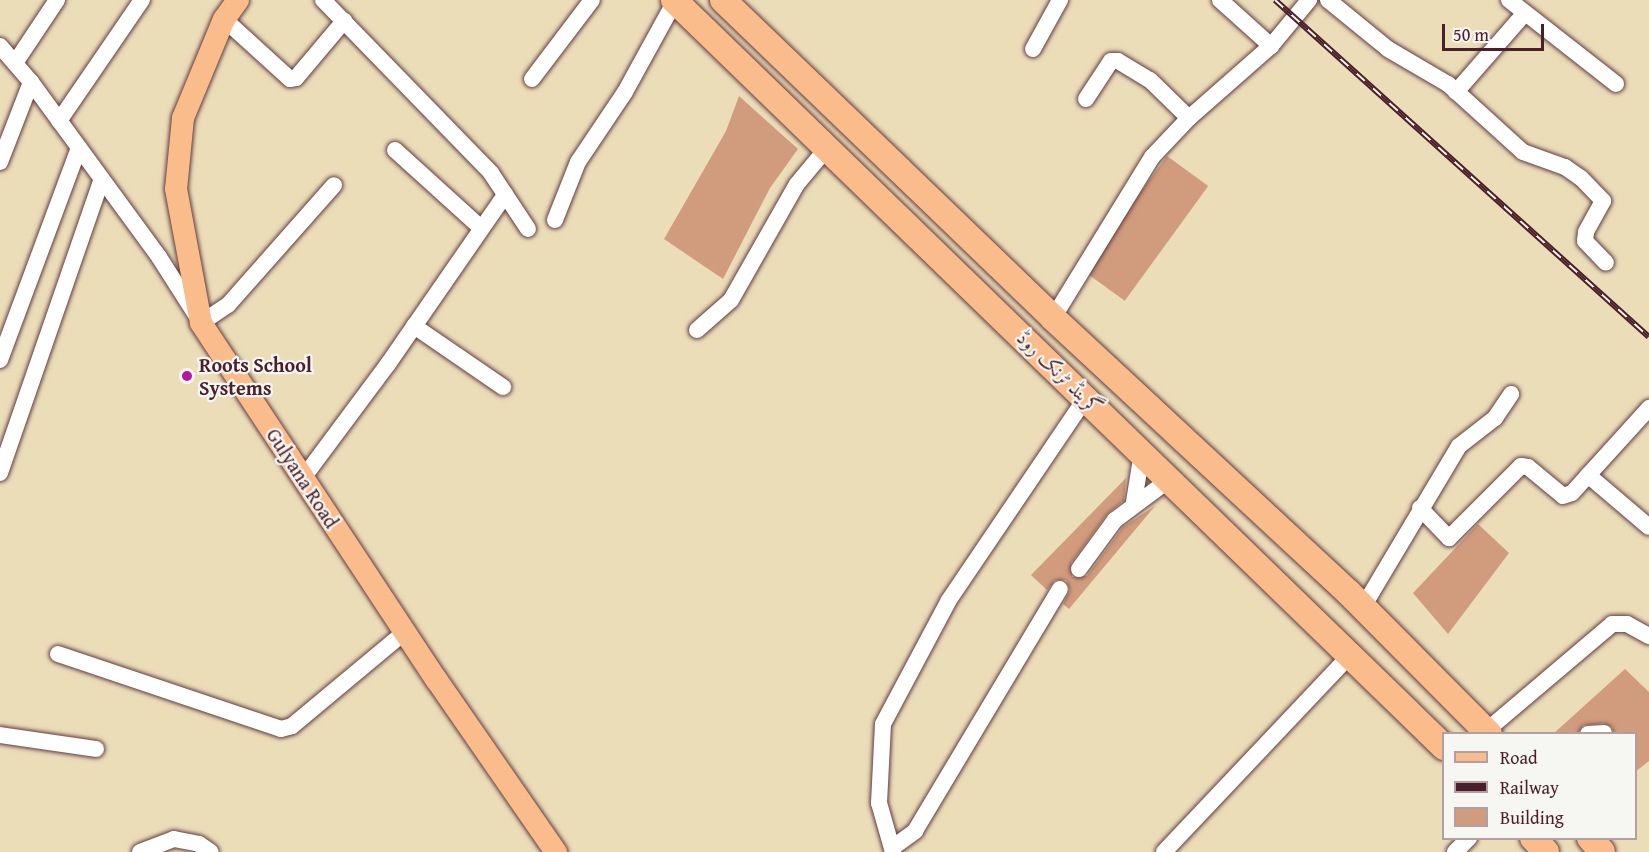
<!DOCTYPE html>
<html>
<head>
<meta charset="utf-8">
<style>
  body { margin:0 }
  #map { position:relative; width:1649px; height:852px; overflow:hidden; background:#ecddb9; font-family:"Gentium Book Plus",Amiri,serif }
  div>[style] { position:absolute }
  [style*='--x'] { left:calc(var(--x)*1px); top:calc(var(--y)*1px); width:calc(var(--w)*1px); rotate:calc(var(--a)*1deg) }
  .building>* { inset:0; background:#d19c7d; transform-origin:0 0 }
  .roads { filter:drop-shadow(0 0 2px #623c40) drop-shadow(0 0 2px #623c40) }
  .minor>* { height:16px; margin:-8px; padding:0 8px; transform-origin:8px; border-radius:8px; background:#fff }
  .major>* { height:22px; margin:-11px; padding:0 11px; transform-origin:11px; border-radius:11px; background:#f9bc8a }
  .highway>* { height:26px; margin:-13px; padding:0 13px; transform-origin:13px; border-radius:13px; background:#f9bc8a }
  .rail>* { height:6px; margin-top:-3px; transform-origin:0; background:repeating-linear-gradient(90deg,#f6f6f2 0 11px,#4a1f2b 0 22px); box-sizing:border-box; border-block:2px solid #4a1f2b }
  .dots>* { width:16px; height:16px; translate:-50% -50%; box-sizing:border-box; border:3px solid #f6f6f2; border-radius:50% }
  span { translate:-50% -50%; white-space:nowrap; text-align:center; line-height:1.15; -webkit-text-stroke:4.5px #f6f6f2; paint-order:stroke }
  .poi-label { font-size:20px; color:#4a1f2b; font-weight:700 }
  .left { translate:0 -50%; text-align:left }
  .street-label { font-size:20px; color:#4a1f2b }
  .legend { position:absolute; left:1442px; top:732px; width:195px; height:108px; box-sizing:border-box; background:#f6f6f2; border:2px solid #b1a0a2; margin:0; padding:8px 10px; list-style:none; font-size:18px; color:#4a1f2b }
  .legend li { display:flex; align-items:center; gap:12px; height:30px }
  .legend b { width:30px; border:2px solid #b1a0a2 }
  .scale { position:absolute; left:1442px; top:24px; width:102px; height:27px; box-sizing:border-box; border:3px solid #4a1f2b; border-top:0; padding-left:8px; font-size:18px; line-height:21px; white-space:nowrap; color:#4a1f2b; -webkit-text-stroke:4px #f6f6f2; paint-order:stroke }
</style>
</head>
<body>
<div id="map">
  <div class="building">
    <div style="clip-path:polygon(739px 96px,798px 149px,770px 188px,723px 279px,664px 239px,726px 131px)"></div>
    <div style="left:1167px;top:156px;width:51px;height:142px;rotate:36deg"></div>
    <div style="clip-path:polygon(1126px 478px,1124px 500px,1107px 514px,1071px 563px,1072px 577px,1087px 576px,1123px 527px,1155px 506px,1069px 609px,1063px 604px,1070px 590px,1066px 580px,1055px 580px,1047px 590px,1031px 575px)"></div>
    <div style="clip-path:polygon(1478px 524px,1509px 553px,1448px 634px,1413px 593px)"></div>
    <div style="clip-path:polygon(1625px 669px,1649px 692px,1649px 761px,1635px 772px,1635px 734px,1614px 734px,1612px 727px,1603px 723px,1583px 725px,1578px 734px,1553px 734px)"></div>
  </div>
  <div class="roads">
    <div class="minor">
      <div style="--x:323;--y:0;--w:241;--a:45.8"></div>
      <div style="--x:491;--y:173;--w:67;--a:56.5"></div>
      <div style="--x:1220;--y:0;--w:69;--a:42"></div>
      <div style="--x:1328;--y:0;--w:77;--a:39.2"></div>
      <div style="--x:1388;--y:49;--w:69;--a:30.3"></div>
      <div style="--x:1448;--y:84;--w:101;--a:42.2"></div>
      <div style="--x:1523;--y:152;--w:45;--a:19.7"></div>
      <div style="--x:1565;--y:167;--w:19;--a:35"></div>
      <div style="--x:1581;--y:178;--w:32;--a:46"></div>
      <div style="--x:1603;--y:201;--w:35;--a:119"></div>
      <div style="--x:1586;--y:232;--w:9;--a:96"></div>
      <div style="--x:1585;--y:241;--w:30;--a:46"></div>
      <div style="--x:1509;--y:0;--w:136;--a:38.1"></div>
      <div style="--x:224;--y:19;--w:89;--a:42.3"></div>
      <div style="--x:290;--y:79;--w:6;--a:-9"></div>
      <div style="--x:296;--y:78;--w:75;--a:-49.9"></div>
      <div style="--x:0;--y:46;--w:48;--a:49.3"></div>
      <div style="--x:31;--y:82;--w:217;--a:53.8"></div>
      <div style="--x:159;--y:257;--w:78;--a:57.5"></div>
      <div style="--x:201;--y:323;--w:32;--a:-34"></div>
      <div style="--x:228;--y:305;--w:160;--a:-48.5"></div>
      <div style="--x:1033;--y:49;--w:56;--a:-61.1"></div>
      <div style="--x:15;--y:63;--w:76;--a:-56.3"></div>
      <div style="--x:532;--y:79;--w:99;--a:-52.8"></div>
      <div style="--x:1456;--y:92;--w:103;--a:-48.9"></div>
      <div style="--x:1086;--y:99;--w:45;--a:-56.7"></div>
      <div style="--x:1111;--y:61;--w:7;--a:0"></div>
      <div style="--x:1118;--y:61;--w:37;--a:31"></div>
      <div style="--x:1150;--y:80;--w:54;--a:44.3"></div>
      <div style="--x:59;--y:121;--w:147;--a:-55.6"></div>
      <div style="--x:395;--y:150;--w:116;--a:42.2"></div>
      <div style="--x:0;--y:162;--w:86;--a:-68.8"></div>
      <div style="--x:555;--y:220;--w:62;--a:-68.4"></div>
      <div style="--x:578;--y:162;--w:84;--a:-56.1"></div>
      <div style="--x:625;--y:92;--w:104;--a:-61.2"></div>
      <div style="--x:1053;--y:318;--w:189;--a:-58.4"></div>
      <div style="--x:1152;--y:157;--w:54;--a:-46.5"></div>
      <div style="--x:1189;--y:118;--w:109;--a:-41.3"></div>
      <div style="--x:1271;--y:46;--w:60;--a:-50.4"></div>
      <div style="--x:414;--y:326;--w:108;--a:34.4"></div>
      <div style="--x:697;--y:330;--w:45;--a:-41.4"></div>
      <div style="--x:731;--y:300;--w:133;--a:-60.4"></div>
      <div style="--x:797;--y:184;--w:47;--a:-50.2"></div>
      <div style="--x:0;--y:360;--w:226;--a:-69.6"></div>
      <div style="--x:0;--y:473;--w:311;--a:-70.9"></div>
      <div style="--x:1588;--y:475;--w:80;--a:40.4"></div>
      <div style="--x:303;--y:478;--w:142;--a:-53.3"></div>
      <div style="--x:388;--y:364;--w:206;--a:-55.3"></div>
      <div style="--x:1134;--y:502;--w:51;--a:-80.9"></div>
      <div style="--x:1420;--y:508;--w:42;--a:46"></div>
      <div style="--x:1449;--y:538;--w:102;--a:-45"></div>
      <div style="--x:1521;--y:466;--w:7;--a:8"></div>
      <div style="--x:1528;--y:467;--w:45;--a:39.6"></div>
      <div style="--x:1563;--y:496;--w:9;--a:-18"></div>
      <div style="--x:1572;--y:493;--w:115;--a:-47.8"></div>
      <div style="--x:1079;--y:569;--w:61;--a:-53.7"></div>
      <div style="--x:1115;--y:520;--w:69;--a:-36.7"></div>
      <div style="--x:1363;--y:607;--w:187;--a:-59.2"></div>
      <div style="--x:1459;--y:446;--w:46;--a:-37.9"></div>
      <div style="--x:1495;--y:418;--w:29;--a:-56"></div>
      <div style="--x:58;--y:654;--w:235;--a:18.6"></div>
      <div style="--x:281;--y:729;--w:11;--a:-15"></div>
      <div style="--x:292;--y:726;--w:147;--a:-39.8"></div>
      <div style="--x:1486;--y:731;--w:165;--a:-40.3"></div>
      <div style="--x:1612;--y:624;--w:15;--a:0"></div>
      <div style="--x:1627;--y:624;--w:25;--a:29"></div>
      <div style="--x:1588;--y:734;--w:16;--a:-4"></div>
      <div style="--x:0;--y:735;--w:97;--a:8.3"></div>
      <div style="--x:892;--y:848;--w:29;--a:-36"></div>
      <div style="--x:915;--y:831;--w:282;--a:-59.1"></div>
      <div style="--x:140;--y:852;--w:36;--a:-21"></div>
      <div style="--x:174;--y:839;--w:25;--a:11"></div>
      <div style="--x:199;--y:844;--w:14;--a:34"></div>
      <div style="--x:893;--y:852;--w:51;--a:-105.9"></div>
      <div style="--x:879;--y:803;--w:79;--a:-87.1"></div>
      <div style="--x:883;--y:724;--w:140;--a:-62"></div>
      <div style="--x:949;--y:600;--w:244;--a:-55.9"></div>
      <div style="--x:1164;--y:852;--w:271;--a:-46.6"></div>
      <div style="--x:1455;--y:852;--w:20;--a:-45"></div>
    </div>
    <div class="major">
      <div style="--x:238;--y:0;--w:24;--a:126"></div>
      <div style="--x:224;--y:19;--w:107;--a:112.5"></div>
      <div style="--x:183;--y:118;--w:71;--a:95.6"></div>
      <div style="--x:176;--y:189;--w:136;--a:79.4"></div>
      <div style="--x:201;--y:323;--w:427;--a:56.6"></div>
      <div style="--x:436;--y:679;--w:211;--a:55.3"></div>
    </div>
    <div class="highway">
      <div style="--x:674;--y:0;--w:1073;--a:44.13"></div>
      <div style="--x:723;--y:0;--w:458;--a:43.9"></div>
      <div style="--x:1053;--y:318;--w:403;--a:42.9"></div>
      <div style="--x:1348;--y:592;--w:200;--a:45.2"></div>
      <div style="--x:1533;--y:838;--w:19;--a:47"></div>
      <div style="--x:1590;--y:838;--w:18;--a:49"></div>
    </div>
  </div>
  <div class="rail">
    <div style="--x:1275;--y:0;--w:503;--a:42.02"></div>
  </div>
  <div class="dots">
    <div style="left:187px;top:376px;background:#b5179e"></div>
  </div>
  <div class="poi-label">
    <span class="left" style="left:199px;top:376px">Roots School<br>Systems</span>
  </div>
  <div class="street-label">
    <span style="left:1060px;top:372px;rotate:44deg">گرینڈ ٹرنک روڈ</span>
    <span style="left:303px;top:478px;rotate:57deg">Gulyana Road</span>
  </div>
  <ul class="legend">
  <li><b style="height:8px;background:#f9bc8a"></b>Road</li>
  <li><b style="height:8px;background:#4a1f2b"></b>Railway</li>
  <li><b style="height:16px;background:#d19c7d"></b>Building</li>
  </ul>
  <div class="scale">50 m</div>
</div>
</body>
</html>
